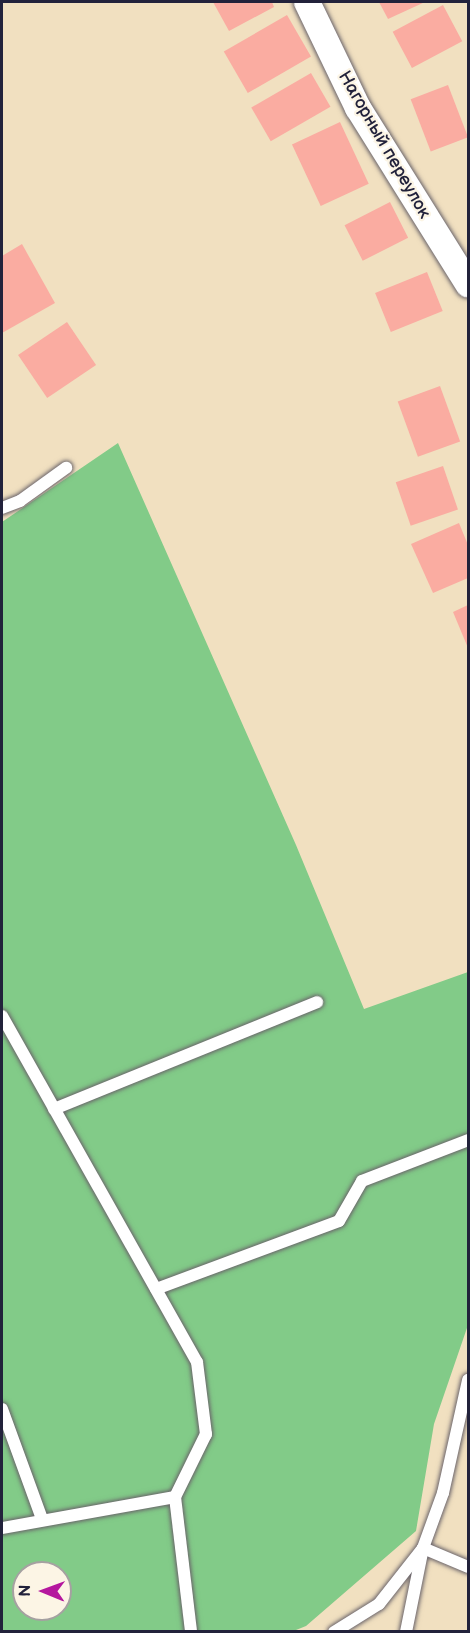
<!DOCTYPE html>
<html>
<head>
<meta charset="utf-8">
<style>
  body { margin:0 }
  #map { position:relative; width:470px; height:1633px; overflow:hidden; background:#f1e0c0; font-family:"Balsamiq Sans",sans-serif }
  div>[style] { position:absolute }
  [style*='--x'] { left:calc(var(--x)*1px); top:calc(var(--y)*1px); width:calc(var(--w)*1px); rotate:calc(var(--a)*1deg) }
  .green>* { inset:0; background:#82cb88 }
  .building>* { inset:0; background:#faaca1; transform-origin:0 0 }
  .roads { filter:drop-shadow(0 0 2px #6a646a) drop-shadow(0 0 2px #6a646a) }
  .service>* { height:12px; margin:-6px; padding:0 6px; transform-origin:6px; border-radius:6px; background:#fff }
  .minor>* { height:26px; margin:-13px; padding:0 13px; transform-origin:13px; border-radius:13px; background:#fff }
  span { translate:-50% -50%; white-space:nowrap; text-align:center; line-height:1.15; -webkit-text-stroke:4.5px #fcf5e5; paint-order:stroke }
  .street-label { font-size:18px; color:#22223b }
  .frame { position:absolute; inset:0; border:3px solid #22223b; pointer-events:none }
  .north { position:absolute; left:12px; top:1561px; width:60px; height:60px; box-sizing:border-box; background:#fcf5e5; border:2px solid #a5a1a1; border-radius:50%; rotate:271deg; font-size:16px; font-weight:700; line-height:24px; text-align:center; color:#22223b }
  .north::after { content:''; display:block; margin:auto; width:21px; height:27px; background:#b5179e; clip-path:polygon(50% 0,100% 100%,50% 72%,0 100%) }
</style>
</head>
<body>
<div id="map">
  <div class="green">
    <div style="clip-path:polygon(evenodd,118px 443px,296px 845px,364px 1009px,468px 972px,468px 1325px,434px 1424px,416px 1531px,306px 1626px,291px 1632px,2px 1632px,2px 522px,118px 443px,24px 1573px,60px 1573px,60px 1609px,24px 1609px,24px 1573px)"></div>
  </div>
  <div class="building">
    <div style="clip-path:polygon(213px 2px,272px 2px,274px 7px,229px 31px)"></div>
    <div style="clip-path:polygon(379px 2px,425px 2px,388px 19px)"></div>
    <div style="left:443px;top:5px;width:41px;height:57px;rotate:62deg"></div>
    <div style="left:287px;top:15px;width:48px;height:73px;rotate:60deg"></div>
    <div style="left:311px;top:73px;width:39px;height:69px;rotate:60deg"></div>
    <div style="left:448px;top:85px;width:56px;height:40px;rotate:69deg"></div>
    <div style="left:340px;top:122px;width:68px;height:53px;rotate:65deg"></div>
    <div style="left:390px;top:202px;width:40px;height:51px;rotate:63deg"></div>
    <div style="clip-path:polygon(22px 244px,55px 303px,2px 333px,2px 256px)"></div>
    <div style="left:427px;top:272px;width:42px;height:56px;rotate:68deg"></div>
    <div style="left:67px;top:322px;width:52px;height:59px;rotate:56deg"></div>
    <div style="left:440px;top:386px;width:59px;height:45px;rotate:70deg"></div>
    <div style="left:443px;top:466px;width:46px;height:50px;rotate:71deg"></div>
    <div style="clip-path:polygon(459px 523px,468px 545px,468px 578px,433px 593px,411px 544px)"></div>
    <div style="clip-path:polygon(468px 605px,468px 648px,453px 612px)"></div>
  </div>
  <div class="roads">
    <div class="service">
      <div style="--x:2;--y:508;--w:19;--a:-21"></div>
      <div style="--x:20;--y:501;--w:57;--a:-35.7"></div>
      <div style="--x:2;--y:1016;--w:397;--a:60.6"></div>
      <div style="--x:197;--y:1362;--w:73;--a:82.9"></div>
      <div style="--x:206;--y:1434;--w:70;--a:116.2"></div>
      <div style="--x:175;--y:1497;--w:176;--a:169.8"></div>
      <div style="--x:54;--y:1109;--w:284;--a:-22.1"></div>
      <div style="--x:156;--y:1289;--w:195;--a:-20.4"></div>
      <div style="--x:339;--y:1221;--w:46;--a:-60.1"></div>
      <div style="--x:362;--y:1181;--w:114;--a:-21.1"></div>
      <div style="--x:2;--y:1409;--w:117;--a:70"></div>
      <div style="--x:175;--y:1497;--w:136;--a:83.2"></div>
      <div style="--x:334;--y:1632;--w:53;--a:-31.9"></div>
      <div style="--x:379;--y:1604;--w:71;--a:-51.8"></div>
      <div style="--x:423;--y:1548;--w:59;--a:-70"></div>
      <div style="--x:443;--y:1493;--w:116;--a:-77.5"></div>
      <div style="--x:406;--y:1632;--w:86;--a:-78.6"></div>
      <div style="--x:423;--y:1548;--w:49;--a:22.9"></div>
    </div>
    <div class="minor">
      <div style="--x:307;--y:2;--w:118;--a:64.3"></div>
      <div style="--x:358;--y:108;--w:208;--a:58"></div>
    </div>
  </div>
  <div class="street-label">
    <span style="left:384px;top:145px;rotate:60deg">Нагорный переулок</span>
  </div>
  <div class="frame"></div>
  <div class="north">N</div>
</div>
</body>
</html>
